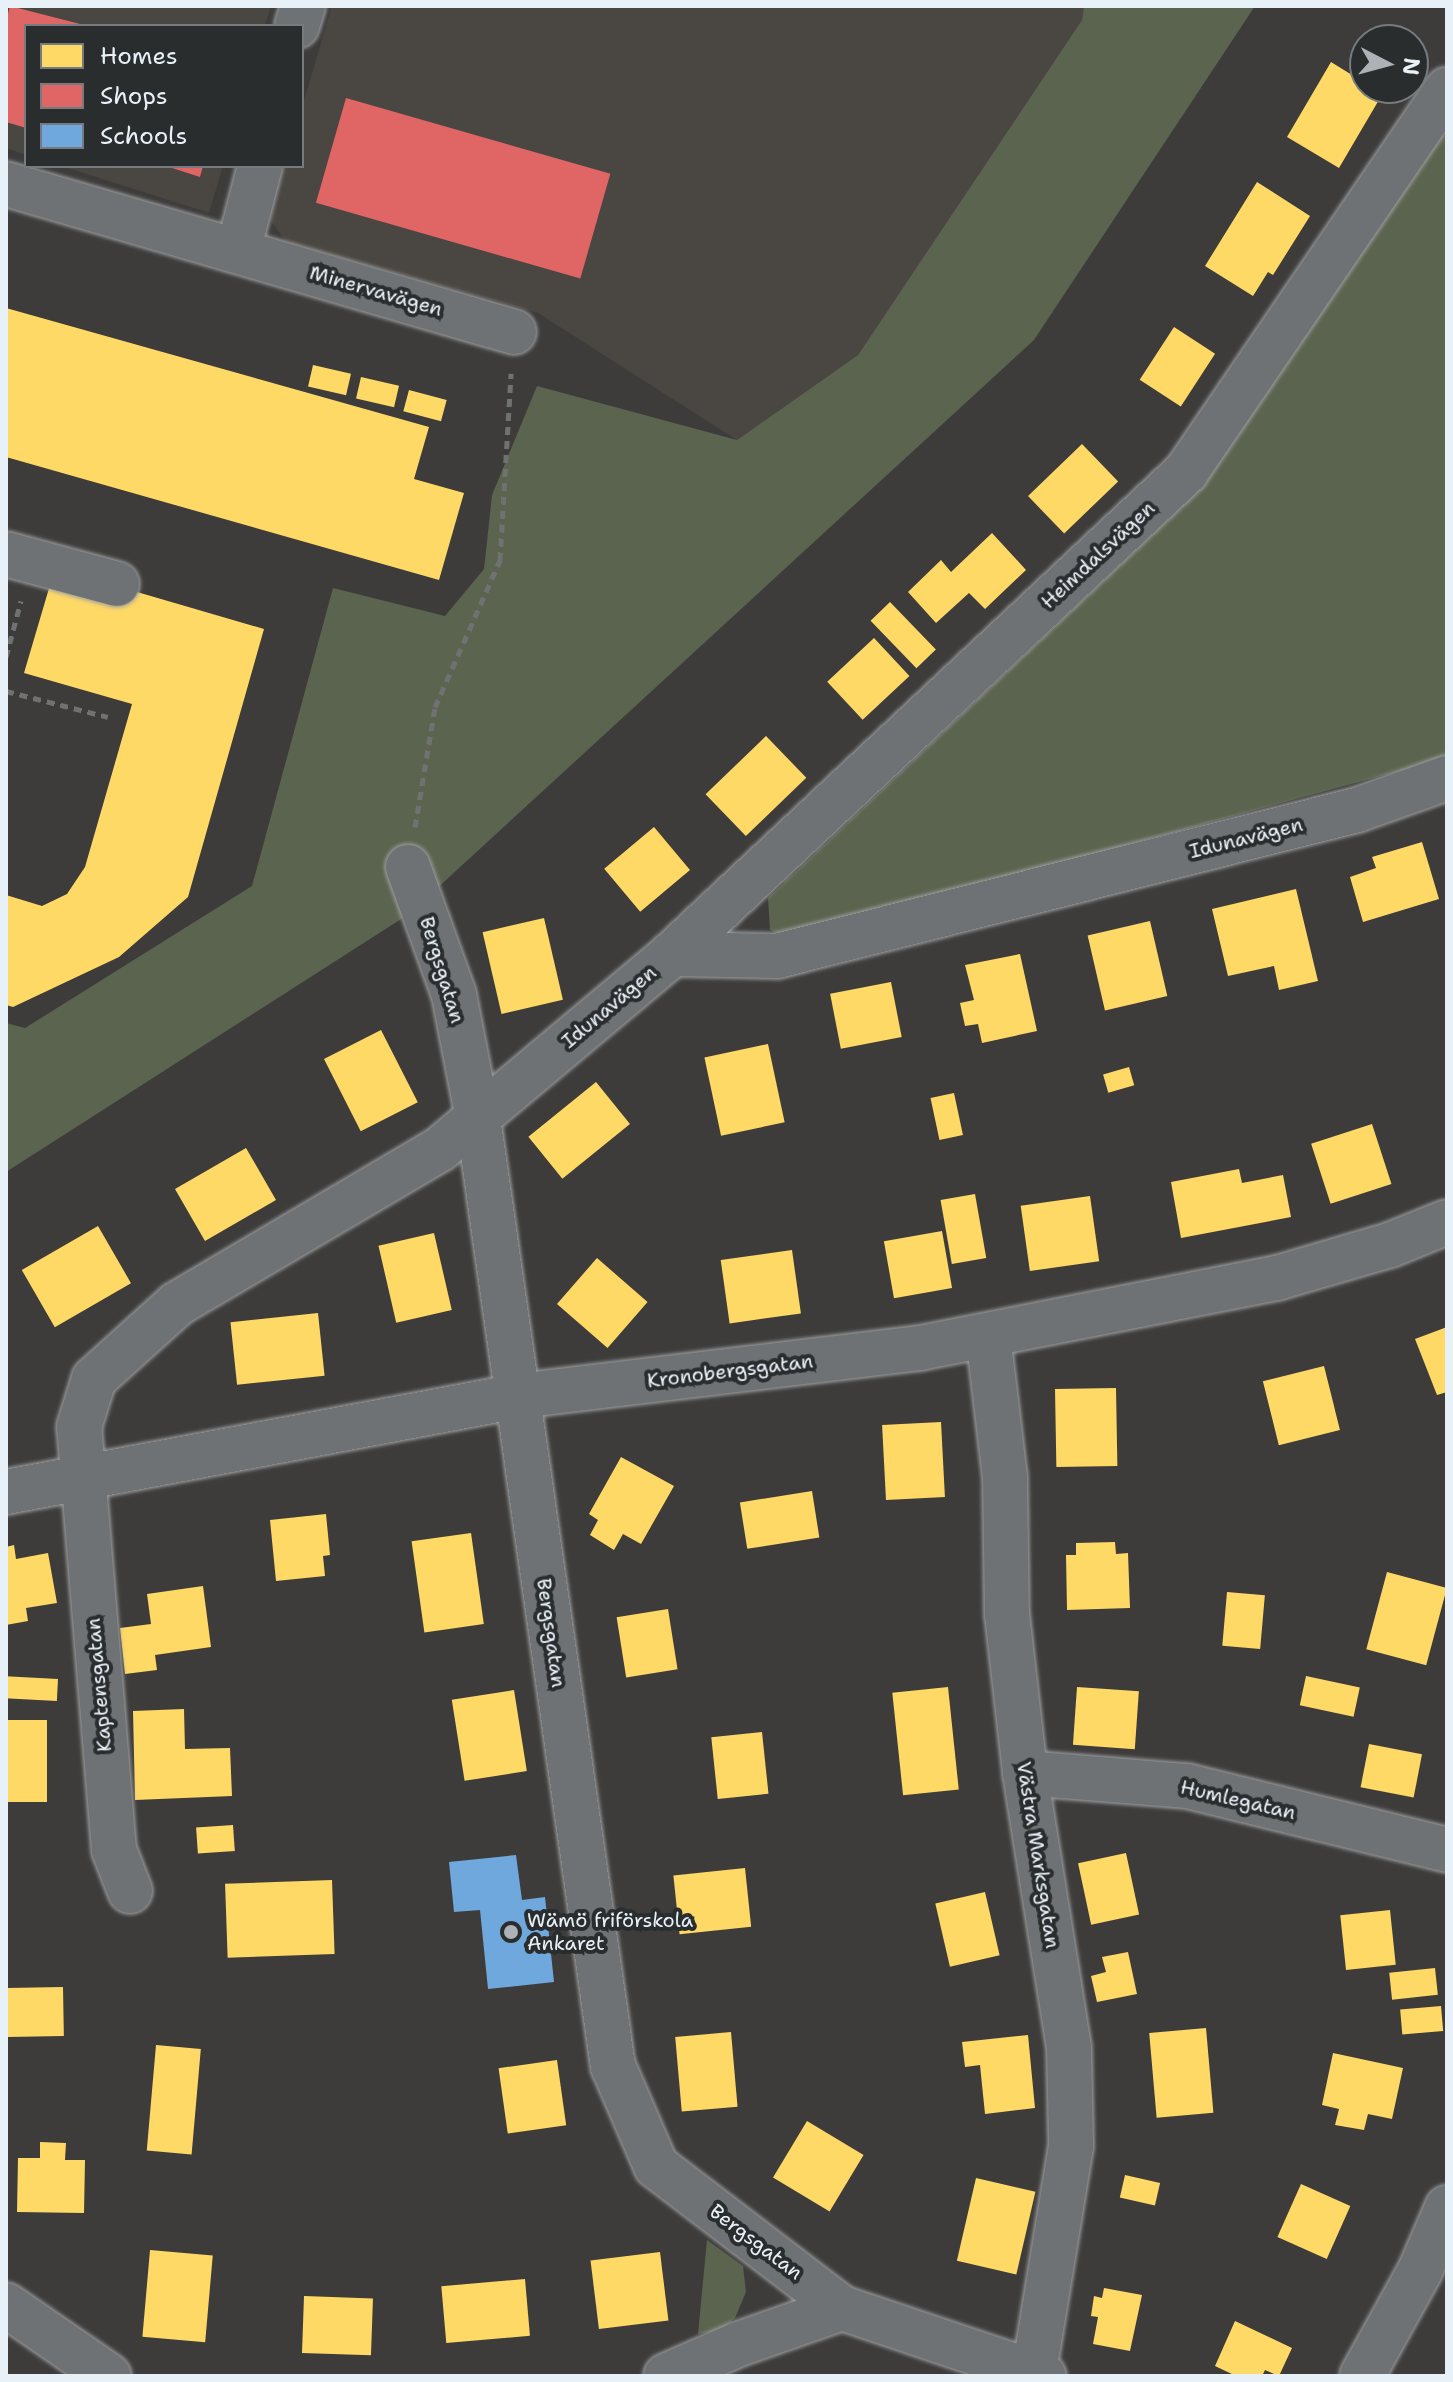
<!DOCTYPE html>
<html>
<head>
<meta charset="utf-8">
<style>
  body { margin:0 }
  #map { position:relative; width:1453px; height:2382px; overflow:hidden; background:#3d3c3b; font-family:"Shantell Sans",sans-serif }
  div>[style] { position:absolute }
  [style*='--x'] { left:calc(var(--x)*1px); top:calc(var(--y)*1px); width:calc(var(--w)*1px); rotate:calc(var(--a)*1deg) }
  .built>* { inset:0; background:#4a4641 }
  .green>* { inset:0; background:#5b644e }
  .homes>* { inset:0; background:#ffd966; transform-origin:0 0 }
  .shops>* { inset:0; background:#e06666; transform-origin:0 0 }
  .schools>* { inset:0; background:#6fa8dc }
  .path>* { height:5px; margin-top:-2.5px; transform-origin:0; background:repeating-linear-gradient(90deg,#707272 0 8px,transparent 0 14px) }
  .roads { filter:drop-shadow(0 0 2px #9e9fa0) drop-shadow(0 0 2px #9e9fa0) }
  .street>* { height:44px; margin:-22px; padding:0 22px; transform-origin:22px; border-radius:22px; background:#6f7275 }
  .dots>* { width:22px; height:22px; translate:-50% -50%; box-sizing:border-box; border:4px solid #2a2d2e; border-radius:50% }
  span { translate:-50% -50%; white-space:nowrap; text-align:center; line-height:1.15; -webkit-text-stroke:8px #2a2d2e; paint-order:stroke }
  .street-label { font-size:20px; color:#e8f1f8 }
  .poi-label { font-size:20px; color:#e8f1f8 }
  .left { translate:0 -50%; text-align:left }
  .frame { position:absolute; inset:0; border:8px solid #e8f1f8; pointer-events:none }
  .legend { position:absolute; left:24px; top:24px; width:280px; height:144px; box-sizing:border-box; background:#2a2d2e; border:2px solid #767b7f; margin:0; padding:10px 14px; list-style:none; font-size:24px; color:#e8f1f8 }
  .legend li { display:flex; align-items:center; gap:16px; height:40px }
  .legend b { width:40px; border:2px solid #767b7f }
  .north { position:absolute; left:1349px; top:24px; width:80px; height:80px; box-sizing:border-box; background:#2a2d2e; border:2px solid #767b7f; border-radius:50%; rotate:96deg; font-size:22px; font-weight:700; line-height:32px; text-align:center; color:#e8f1f8 }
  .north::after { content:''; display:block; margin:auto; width:28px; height:36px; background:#acb2b6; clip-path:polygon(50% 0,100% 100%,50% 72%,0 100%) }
</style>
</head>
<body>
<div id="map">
  <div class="built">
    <div style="clip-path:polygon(6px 6px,271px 6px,265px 26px,26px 26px,26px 155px,6px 148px)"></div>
    <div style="clip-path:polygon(332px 6px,1084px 6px,1082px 20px,858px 355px,737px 440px,538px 313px,287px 242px,269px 219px,284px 166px,302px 166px,302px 107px)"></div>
    <div style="clip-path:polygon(62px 166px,223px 166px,209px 213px)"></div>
  </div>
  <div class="green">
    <div style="clip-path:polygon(1084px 6px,1255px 6px,1034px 340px,409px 914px,6px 1172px,6px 1023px,25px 1028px,252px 886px,333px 588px,445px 616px,484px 569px,492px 495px,537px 386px,737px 440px,858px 355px,1082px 20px)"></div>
    <div style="clip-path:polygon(1447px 135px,1447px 758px,788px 937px,770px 930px,768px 898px,1196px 493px,1440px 136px)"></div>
    <div style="clip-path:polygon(707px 2240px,743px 2266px,746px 2292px,735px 2318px,720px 2330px,698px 2334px)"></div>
  </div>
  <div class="homes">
    <div style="clip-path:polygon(1331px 62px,1365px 83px,1365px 88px,1383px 93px,1339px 168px,1287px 137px)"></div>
    <div style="clip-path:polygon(1257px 182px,1310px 216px,1273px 275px,1268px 272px,1253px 296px,1205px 266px)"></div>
    <div style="clip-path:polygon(6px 308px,429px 427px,414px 479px,464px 493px,439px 580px,6px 457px)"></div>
    <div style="left:1174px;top:327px;width:49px;height:63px;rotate:33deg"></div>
    <div style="left:313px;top:365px;width:39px;height:22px;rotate:13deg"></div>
    <div style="left:361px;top:377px;width:39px;height:22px;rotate:13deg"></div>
    <div style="left:409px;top:390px;width:39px;height:22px;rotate:15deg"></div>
    <div style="left:1082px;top:444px;width:52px;height:75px;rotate:46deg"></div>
    <div style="clip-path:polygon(992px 533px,1026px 570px,985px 609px,969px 593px,936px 623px,908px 592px,941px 560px,951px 572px)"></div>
    <div style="clip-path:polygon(55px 568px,264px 629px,188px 897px,119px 957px,13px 1007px,6px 1005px,6px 895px,42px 906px,67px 894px,85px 867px,132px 704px,24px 673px)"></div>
    <div style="left:890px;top:602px;width:66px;height:27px;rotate:46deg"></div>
    <div style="left:874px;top:638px;width:52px;height:64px;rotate:47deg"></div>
    <div style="left:766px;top:736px;width:58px;height:84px;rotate:46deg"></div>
    <div style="left:654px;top:827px;width:56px;height:65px;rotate:50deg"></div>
    <div style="clip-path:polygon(1422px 842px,1439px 899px,1363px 922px,1350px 877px,1376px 868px,1372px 857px)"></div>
    <div style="clip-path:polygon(1296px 889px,1318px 981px,1279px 990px,1274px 966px,1228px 976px,1212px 909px)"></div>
    <div style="left:544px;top:918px;width:84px;height:63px;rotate:77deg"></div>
    <div style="left:1150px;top:921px;width:77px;height:64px;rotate:77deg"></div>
    <div style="clip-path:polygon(1020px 954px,1037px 1031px,982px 1043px,978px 1024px,965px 1026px,960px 1003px,974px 1000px,965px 965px)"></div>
    <div style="left:891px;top:982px;width:56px;height:62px;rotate:79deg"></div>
    <div style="left:381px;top:1030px;width:81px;height:64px;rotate:63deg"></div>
    <div style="left:768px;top:1044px;width:80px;height:65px;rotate:78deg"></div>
    <div style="left:1129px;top:1067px;width:19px;height:27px;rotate:74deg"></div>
    <div style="left:596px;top:1082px;width:54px;height:87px;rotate:51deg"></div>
    <div style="left:954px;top:1093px;width:43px;height:24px;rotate:78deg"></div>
    <div style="left:1372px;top:1124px;width:63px;height:64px;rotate:72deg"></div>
    <div style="left:246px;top:1148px;width:60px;height:82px;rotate:60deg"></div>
    <div style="clip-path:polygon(1239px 1169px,1242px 1183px,1283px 1175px,1291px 1217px,1181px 1238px,1171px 1182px)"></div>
    <div style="left:975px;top:1194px;width:65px;height:35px;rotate:80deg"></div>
    <div style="left:1090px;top:1196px;width:66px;height:70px;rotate:82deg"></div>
    <div style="left:98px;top:1226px;width:66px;height:88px;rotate:60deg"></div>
    <div style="left:942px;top:1231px;width:58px;height:59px;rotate:80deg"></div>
    <div style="left:434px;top:1233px;width:79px;height:57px;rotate:77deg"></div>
    <div style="left:792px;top:1250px;width:64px;height:72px;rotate:82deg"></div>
    <div style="left:597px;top:1258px;width:67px;height:61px;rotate:41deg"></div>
    <div style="left:318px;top:1313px;width:63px;height:88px;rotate:84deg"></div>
    <div style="clip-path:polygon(1447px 1327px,1447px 1392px,1437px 1395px,1415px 1339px)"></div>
    <div style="left:1324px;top:1366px;width:66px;height:63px;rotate:76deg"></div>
    <div style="left:1116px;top:1388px;width:78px;height:61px;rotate:89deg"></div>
    <div style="left:941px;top:1422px;width:75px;height:59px;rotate:87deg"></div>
    <div style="clip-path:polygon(621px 1457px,674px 1486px,641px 1544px,623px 1534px,614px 1550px,590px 1535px,598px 1520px,589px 1514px)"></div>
    <div style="left:812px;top:1491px;width:47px;height:73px;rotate:81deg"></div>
    <div style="clip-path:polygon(326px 1514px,330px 1555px,323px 1556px,325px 1576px,276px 1581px,270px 1520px)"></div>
    <div style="left:471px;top:1533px;width:92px;height:60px;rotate:82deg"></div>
    <div style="clip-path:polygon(1115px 1542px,1116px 1554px,1128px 1553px,1130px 1608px,1067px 1610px,1066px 1555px,1076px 1555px,1076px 1543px)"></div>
    <div style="clip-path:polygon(14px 1545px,16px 1559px,48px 1553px,57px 1603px,26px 1608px,28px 1621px,6px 1625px,6px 1547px)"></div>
    <div style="left:1387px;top:1572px;width:62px;height:80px;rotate:15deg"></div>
    <div style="clip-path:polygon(203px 1586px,211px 1647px,155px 1655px,157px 1670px,125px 1674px,120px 1628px,151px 1624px,147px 1594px)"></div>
    <div style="left:1227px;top:1592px;width:38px;height:54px;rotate:5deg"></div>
    <div style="left:668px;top:1609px;width:61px;height:52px;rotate:81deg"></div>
    <div style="left:1306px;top:1676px;width:55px;height:30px;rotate:12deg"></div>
    <div style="left:58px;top:1679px;width:22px;height:52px;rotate:93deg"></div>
    <div style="left:948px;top:1687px;width:103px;height:56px;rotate:84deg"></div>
    <div style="left:1077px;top:1687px;width:62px;height:58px;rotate:4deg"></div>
    <div style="left:514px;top:1690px;width:82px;height:63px;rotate:81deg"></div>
    <div style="clip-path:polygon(184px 1709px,185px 1749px,230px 1748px,232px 1796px,135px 1800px,133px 1711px)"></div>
    <div style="left:6px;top:1720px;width:41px;height:82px"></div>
    <div style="left:762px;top:1732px;width:62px;height:51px;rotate:84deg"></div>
    <div style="left:1369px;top:1744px;width:54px;height:44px;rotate:11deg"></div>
    <div style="left:233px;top:1825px;width:26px;height:37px;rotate:86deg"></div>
    <div style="left:1126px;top:1853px;width:63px;height:49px;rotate:78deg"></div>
    <div style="left:745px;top:1868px;width:59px;height:72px;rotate:84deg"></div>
    <div style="left:332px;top:1880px;width:74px;height:107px;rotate:88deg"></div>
    <div style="left:985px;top:1892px;width:65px;height:51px;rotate:77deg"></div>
    <div style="left:1390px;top:1910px;width:55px;height:50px;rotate:84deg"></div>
    <div style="clip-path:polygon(1128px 1952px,1137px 1994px,1097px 2002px,1091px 1976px,1106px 1972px,1102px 1957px)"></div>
    <div style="left:1435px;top:1968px;width:27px;height:46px;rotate:84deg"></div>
    <div style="left:63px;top:1987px;width:49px;height:57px;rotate:89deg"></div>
    <div style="left:1441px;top:2006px;width:25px;height:41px;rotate:85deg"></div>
    <div style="left:1206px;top:2028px;width:85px;height:57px;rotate:85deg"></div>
    <div style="left:731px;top:2032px;width:75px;height:56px;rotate:85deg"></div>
    <div style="clip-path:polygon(1028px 2035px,1035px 2108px,985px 2114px,980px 2065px,965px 2067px,962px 2042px)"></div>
    <div style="left:156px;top:2045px;width:45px;height:106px;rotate:5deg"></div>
    <div style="clip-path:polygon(1333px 2053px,1403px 2068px,1392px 2119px,1368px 2114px,1364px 2130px,1335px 2125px,1339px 2109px,1322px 2105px)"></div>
    <div style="left:557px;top:2060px;width:66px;height:59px;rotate:82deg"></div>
    <div style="left:807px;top:2121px;width:66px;height:66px;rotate:31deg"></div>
    <div style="clip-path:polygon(40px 2142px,66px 2143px,65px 2160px,85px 2160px,84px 2213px,17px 2212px,18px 2158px,40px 2158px)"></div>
    <div style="left:1125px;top:2175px;width:36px;height:23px;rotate:13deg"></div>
    <div style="left:976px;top:2178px;width:61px;height:85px;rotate:13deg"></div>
    <div style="left:1301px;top:2184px;width:54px;height:58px;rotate:24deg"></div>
    <div style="left:150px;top:2250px;width:63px;height:87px;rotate:5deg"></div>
    <div style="left:660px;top:2252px;width:69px;height:70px;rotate:83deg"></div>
    <div style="left:525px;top:2279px;width:57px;height:84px;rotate:85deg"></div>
    <div style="clip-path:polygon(1104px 2288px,1142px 2295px,1130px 2351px,1093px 2344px,1098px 2317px,1091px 2316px,1094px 2296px,1102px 2298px)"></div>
    <div style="left:304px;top:2296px;width:69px;height:57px;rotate:2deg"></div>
    <div style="clip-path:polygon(1235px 2321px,1292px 2348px,1279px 2376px,1265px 2370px,1262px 2376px,1236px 2376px,1215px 2366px)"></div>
  </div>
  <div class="shops">
    <div style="clip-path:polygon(10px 6px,84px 25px,26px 26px,26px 128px,6px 122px,6px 21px)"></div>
    <div style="left:346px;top:98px;width:275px;height:109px;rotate:16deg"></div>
    <div style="clip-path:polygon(166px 166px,203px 166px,200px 177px)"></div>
  </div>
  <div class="schools">
    <div style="clip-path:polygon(516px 1855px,522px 1900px,545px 1897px,554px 1982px,488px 1989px,480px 1910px,454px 1912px,449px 1862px)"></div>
  </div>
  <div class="path">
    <div style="--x:6;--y:657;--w:58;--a:-75"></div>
    <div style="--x:6;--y:691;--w:105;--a:14.3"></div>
    <div style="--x:415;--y:827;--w:122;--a:-80.5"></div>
    <div style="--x:435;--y:707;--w:161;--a:-66.1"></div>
    <div style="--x:500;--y:560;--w:187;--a:-86.6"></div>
  </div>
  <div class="roads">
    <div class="street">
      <div style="--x:297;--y:26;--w:21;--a:-73"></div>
      <div style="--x:6;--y:184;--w:529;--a:16.24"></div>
      <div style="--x:238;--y:251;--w:88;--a:-75.5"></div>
      <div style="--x:6;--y:554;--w:115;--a:15.1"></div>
      <div style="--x:408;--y:867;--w:136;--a:70.2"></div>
      <div style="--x:454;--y:995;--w:125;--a:79"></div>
      <div style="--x:478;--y:1118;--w:958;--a:81.9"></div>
      <div style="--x:613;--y:2066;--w:109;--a:66.7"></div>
      <div style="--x:656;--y:2166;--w:234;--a:37.4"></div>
      <div style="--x:672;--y:954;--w:705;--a:-43.16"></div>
      <div style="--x:1186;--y:472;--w:463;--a:-55.7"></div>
      <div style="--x:988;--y:1335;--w:143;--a:83.2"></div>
      <div style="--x:1005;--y:1477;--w:137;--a:89.2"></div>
      <div style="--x:1007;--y:1614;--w:160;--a:83.5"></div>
      <div style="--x:1025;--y:1773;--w:278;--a:80.9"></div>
      <div style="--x:1069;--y:2047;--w:99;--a:88.8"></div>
      <div style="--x:1071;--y:2146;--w:230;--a:99.3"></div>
      <div style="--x:6;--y:1492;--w:521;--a:-10.62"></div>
      <div style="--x:518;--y:1396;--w:405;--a:-6.8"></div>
      <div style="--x:920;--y:1348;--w:364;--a:-11.1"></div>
      <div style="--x:1277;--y:1278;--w:118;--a:-16.3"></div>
      <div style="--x:1390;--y:1245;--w:61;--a:-22"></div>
      <div style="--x:1025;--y:1773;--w:163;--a:4.6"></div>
      <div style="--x:1187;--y:1786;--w:268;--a:13.8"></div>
      <div style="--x:130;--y:1891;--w:44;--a:-111.3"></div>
      <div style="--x:114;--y:1850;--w:424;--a:-94.7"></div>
      <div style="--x:79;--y:1427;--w:50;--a:-72.6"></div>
      <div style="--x:94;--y:1379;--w:112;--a:-42.1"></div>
      <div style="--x:177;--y:1304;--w:305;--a:-30.5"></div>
      <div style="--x:440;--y:1149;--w:303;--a:-40"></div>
      <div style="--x:672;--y:954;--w:105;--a:1.1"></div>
      <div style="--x:777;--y:956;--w:598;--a:-14.13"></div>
      <div style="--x:1357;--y:810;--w:96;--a:-19.6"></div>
      <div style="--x:6;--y:2305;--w:125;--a:34.6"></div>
      <div style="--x:666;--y:2376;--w:80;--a:-23.7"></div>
      <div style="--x:739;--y:2344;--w:109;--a:-19.3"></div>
      <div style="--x:842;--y:2308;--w:213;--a:18.6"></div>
      <div style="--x:1362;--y:2376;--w:120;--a:-61.1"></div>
      <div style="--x:1420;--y:2271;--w:69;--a:-66.8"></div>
    </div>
  </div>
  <div class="dots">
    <div style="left:511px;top:1932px;background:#acb2b6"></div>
  </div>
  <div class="street-label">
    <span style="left:376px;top:291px;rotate:16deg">Minervavägen</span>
    <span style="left:1098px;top:555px;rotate:-43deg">Heimdalsvägen</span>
    <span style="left:1246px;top:838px;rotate:-14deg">Idunavägen</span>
    <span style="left:442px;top:970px;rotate:73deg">Bergsgatan</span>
    <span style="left:609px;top:1007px;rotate:-40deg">Idunavägen</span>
    <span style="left:730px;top:1371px;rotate:-7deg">Kronobergsgatan</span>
    <span style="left:551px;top:1633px;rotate:82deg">Bergsgatan</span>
    <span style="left:99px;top:1685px;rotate:-95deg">Kaptensgatan</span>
    <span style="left:1238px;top:1800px;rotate:13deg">Humlegatan</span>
    <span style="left:1038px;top:1855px;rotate:81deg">Västra Marksgatan</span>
    <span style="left:756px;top:2242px;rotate:37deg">Bergsgatan</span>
  </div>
  <div class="poi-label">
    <span class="left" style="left:527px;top:1932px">Wämö friförskola<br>Ankaret</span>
  </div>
  <div class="frame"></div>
  <ul class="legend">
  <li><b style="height:22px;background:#ffd966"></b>Homes</li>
  <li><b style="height:22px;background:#e06666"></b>Shops</li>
  <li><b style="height:22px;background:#6fa8dc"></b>Schools</li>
  </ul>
  <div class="north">N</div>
</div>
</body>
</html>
